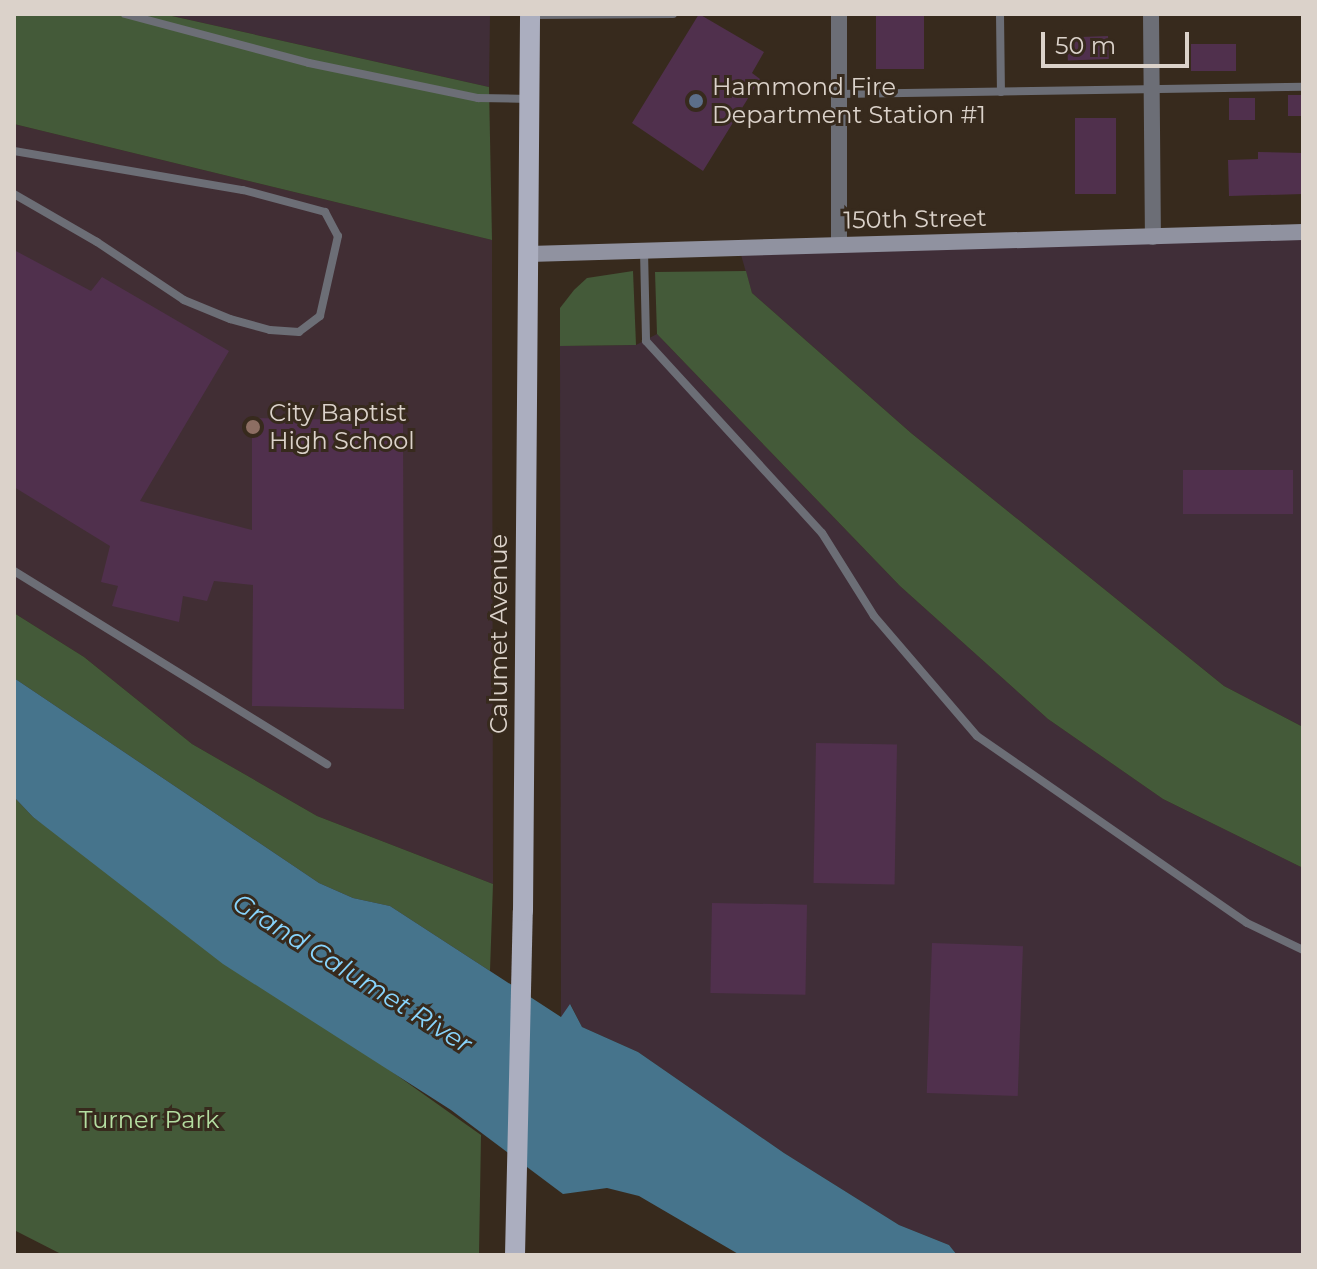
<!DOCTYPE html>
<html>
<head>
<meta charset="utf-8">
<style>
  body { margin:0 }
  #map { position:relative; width:1317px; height:1269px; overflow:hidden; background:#372a1d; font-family:Montserrat,sans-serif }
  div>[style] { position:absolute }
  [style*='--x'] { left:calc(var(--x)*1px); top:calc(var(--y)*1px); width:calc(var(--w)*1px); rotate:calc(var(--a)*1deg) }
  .industrial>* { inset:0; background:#402e38 }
  .education>* { inset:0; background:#412e34 }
  .green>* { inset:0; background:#445a39 }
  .water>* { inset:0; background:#46748c }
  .building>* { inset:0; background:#50304d; transform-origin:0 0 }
  .lane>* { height:8px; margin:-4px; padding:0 4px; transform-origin:4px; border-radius:4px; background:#6c6e76 }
  .street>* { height:16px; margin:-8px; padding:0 8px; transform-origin:8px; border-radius:8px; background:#6c6e76 }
  .secondary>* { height:16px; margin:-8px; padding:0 8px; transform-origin:8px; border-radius:8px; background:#9092a0 }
  .primary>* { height:20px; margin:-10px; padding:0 10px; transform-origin:10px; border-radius:10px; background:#abaebf }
  .dots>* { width:22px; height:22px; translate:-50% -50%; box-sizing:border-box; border:4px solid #372a1d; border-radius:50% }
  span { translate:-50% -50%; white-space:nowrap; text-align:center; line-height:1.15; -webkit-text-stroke:6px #372a1d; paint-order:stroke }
  .poi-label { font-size:24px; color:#dbd2ca }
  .left { translate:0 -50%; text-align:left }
  .street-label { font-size:24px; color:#dbd2ca }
  .park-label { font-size:24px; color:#b4dea1 }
  .water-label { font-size:26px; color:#88d4fc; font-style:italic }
  .frame { position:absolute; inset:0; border:16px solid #dbd2ca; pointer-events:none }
  .scale { position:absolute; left:1041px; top:32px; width:148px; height:36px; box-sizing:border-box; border:4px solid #dbd2ca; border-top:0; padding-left:10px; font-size:24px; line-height:28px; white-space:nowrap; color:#dbd2ca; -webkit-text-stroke:6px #372a1d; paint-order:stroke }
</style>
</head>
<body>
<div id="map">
  <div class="industrial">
    <div style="clip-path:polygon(163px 14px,490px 14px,489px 87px)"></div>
    <div style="clip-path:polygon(1303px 234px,1303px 727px,1224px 686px,911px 433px,752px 293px,739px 248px)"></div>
    <div style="clip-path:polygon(657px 334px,900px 586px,1048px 719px,1163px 799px,1303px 868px,1303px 1255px,957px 1255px,949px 1245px,899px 1225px,784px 1153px,638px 1052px,582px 1027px,571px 1005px,561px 1018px,560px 346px,636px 345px)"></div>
  </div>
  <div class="education">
    <div style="clip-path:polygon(14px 124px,492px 240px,493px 884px,317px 816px,192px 744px,84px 657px,14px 613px)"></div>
  </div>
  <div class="green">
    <div style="clip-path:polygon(14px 14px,163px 14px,489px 87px,492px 240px,14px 124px)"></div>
    <div style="clip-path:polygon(633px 271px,636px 345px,560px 346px,560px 308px,574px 290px,587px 278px)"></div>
    <div style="clip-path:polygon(746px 271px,752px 293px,911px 433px,1224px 686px,1303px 727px,1303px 868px,1163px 799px,1048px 719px,900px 586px,657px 334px,655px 272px)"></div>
    <div style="clip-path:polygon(14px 613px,84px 657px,192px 744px,317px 816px,493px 884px,490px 971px,390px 906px,353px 898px,319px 883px,14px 678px)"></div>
    <div style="clip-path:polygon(14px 797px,33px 817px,481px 1135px,479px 1255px,63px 1255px,14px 1230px)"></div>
  </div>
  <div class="water">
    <div style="clip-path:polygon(14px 678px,319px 883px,353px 898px,390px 906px,561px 1017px,570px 1004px,582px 1027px,638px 1052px,784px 1153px,899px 1225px,949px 1245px,957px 1255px,740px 1255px,639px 1196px,607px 1188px,563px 1194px,451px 1110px,223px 964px,33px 817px,14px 797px)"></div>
  </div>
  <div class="building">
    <div style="clip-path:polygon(699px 14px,764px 52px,752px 73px,760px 79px,703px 171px,632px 123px)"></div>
    <div style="left:876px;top:14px;width:48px;height:55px"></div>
    <div style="left:1108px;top:36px;width:23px;height:41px;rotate:88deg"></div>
    <div style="left:1191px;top:44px;width:45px;height:27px"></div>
    <div style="left:1288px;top:95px;width:15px;height:21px"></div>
    <div style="left:1229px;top:98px;width:26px;height:22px"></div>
    <div style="left:1075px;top:118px;width:41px;height:76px"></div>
    <div style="clip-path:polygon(1258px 152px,1303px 153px,1303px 194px,1229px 196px,1228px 160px,1258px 159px)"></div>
    <div style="clip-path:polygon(14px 250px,91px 291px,102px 277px,229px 351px,140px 501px,252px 530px,252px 418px,403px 421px,404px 709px,252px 706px,253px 585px,214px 581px,207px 601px,183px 596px,179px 622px,112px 606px,118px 586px,101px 582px,110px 546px,14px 487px)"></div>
    <div style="left:1183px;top:470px;width:110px;height:44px"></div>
    <div style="left:816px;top:743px;width:81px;height:140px;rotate:1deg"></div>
    <div style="left:712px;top:903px;width:95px;height:90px;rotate:1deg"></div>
    <div style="left:932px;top:943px;width:91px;height:150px;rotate:2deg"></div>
  </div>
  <div class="lane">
    <div style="--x:125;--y:14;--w:190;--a:14.9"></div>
    <div style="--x:309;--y:63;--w:173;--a:11.7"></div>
    <div style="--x:478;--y:98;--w:51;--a:1.1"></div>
    <div style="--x:1000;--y:14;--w:78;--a:89.3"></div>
    <div style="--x:531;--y:15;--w:142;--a:-0.4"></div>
    <div style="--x:839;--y:94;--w:464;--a:-0.9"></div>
    <div style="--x:14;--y:151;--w:232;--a:9.7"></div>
    <div style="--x:243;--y:190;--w:85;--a:15"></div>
    <div style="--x:325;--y:212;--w:27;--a:62"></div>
    <div style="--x:338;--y:236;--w:82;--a:102.7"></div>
    <div style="--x:320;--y:316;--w:26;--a:143"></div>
    <div style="--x:299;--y:332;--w:29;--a:-176"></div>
    <div style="--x:270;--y:330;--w:41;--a:-164.6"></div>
    <div style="--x:230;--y:319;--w:50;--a:-157.6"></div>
    <div style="--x:184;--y:300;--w:105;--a:-146.3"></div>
    <div style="--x:97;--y:242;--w:96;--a:-150"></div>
    <div style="--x:644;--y:251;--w:90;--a:88.7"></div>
    <div style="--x:646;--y:341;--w:260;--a:47.5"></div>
    <div style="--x:822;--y:533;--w:98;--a:57.9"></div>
    <div style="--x:874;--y:616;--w:158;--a:49.4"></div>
    <div style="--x:977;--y:736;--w:328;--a:34.7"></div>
    <div style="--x:1247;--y:923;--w:62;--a:25.7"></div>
    <div style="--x:14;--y:571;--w:368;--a:31.7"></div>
  </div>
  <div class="street">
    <div style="--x:1151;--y:14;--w:223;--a:89.5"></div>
    <div style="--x:839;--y:245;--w:231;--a:-90"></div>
  </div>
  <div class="secondary">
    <div style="--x:529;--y:254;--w:774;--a:-1.63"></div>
  </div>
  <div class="primary">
    <div style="--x:515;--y:1255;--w:344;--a:-88.7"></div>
    <div style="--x:523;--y:911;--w:897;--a:-89.55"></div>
  </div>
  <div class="dots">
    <div style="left:696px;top:101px;background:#5c6f8a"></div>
    <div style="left:253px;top:427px;background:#8d6e63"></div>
  </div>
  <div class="poi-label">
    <span class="left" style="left:712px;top:101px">Hammond Fire<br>Department Station #1</span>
    <span class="left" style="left:269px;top:427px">City Baptist<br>High School</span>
  </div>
  <div class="street-label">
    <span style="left:915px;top:219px;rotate:-1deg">150th Street</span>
    <span style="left:499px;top:634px;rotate:-90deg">Calumet Avenue</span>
  </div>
  <div class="park-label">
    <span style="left:149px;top:1120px">Turner Park</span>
  </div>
  <div class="water-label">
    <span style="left:352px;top:974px;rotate:32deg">Grand Calumet River</span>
  </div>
  <div class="frame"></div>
  <div class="scale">50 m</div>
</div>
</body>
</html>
